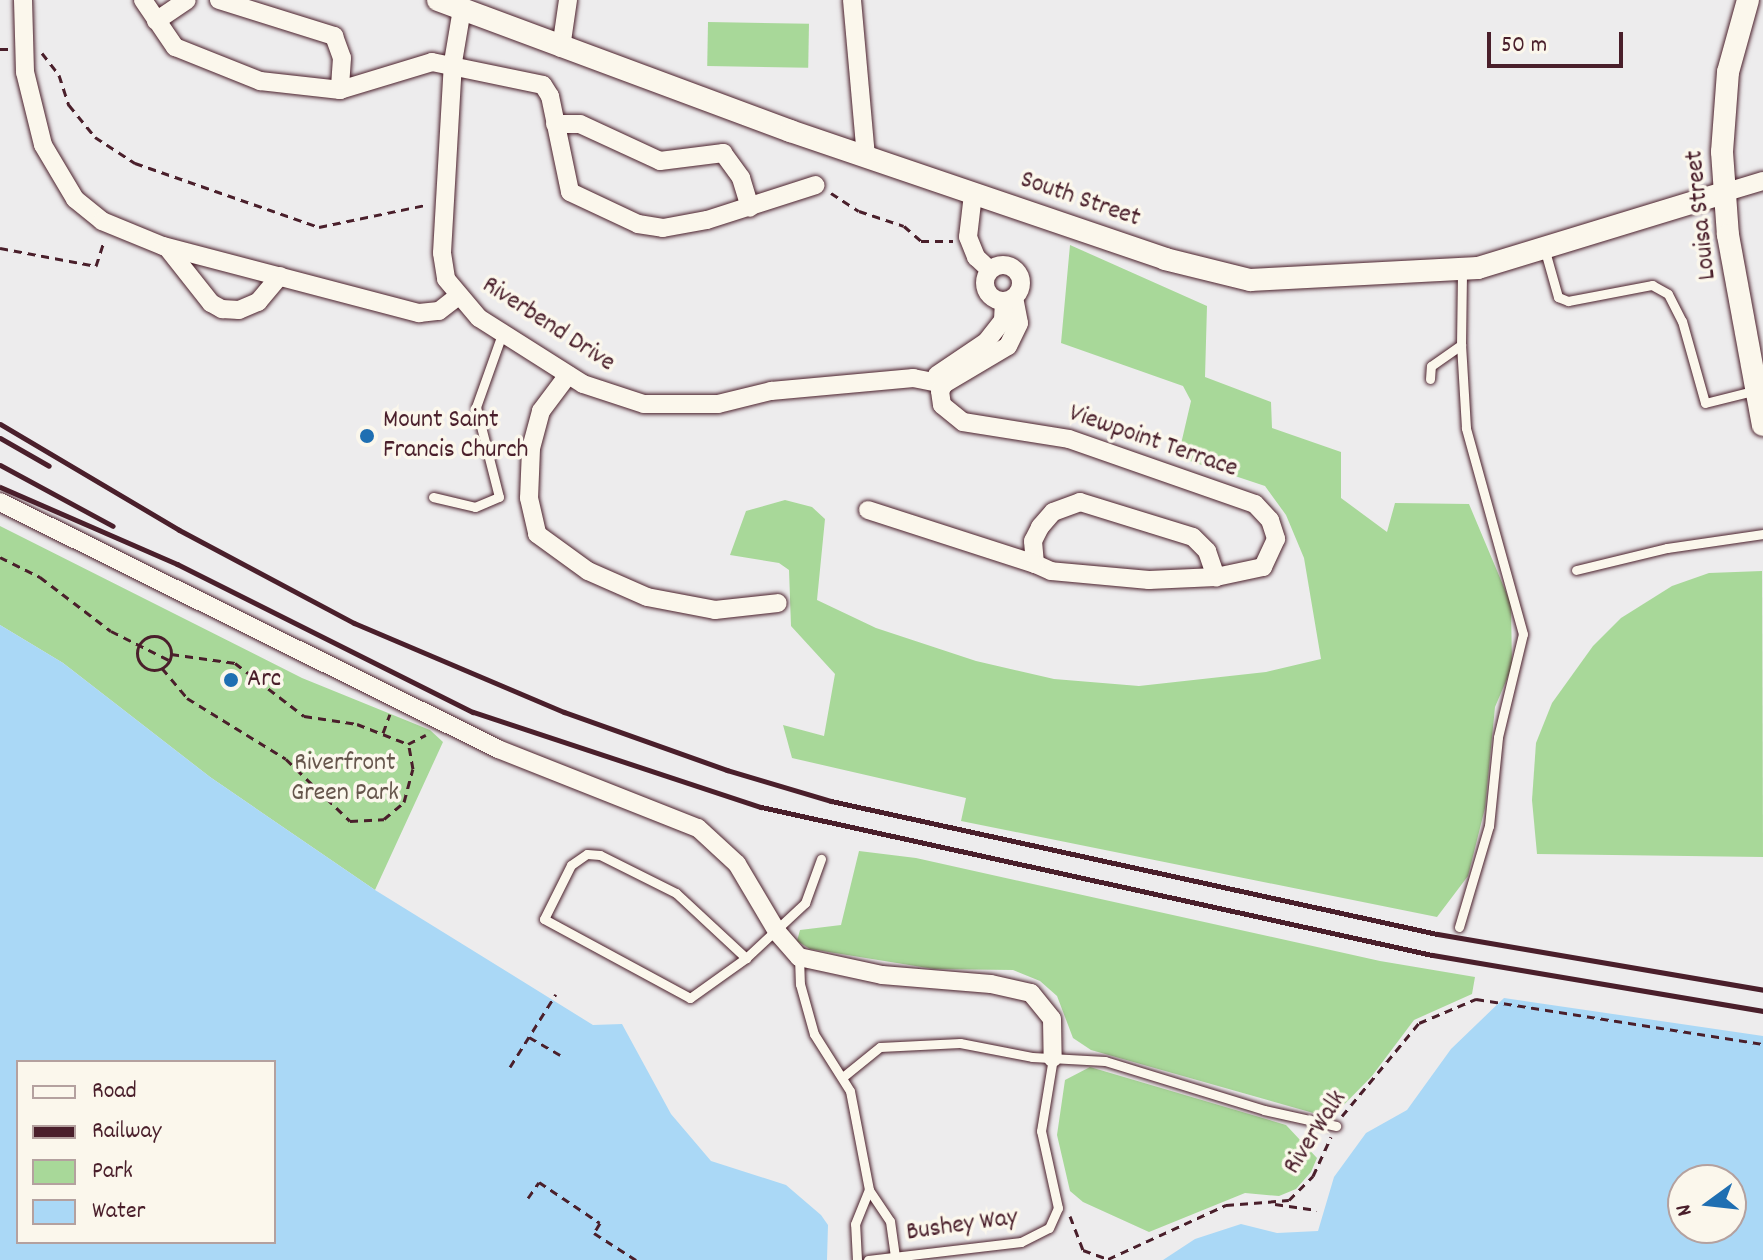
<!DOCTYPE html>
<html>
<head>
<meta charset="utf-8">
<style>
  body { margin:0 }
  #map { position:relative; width:1763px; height:1260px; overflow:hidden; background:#edeced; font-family:Dekko,sans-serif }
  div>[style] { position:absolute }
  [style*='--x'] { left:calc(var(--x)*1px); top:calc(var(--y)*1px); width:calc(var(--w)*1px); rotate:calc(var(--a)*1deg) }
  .green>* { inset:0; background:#a8d899; transform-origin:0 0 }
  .water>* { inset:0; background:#aad8f6 }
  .path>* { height:3px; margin-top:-1.5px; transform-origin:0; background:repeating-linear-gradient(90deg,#4a1f2b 0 8px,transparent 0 14px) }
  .path>.ring { margin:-1.5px; padding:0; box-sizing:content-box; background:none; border:3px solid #4a1f2b; border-radius:50% }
  .roads { filter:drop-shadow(0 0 2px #4a1f2b) drop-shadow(0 0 2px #4a1f2b) }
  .service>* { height:9px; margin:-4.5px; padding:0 4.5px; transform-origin:4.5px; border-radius:4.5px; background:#fbf7ec }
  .minor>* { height:18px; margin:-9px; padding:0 9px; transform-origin:9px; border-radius:9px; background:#fbf7ec }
  .minor>.ring { margin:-9px; padding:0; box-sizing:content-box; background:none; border:18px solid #fbf7ec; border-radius:50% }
  .tertiary>* { height:22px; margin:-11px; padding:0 11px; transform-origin:11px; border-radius:11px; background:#fbf7ec }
  .rail>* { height:5px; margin:-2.5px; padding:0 2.5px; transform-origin:2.5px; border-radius:2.5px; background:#4a1f2b }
  .dots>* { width:22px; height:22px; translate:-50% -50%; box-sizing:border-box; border:4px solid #fbf7ec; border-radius:50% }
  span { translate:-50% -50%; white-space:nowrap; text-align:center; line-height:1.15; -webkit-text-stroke:7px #fbf7ec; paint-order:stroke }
  .street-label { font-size:26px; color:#4a1f2b }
  .poi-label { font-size:26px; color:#4a1f2b }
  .left { translate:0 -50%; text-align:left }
  .park-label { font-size:26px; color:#66564c }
  .legend { position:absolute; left:16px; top:1060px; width:260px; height:184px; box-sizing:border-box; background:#fbf7ec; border:2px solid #b4a19f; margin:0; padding:10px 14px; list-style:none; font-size:24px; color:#4a1f2b }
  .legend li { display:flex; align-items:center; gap:16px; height:40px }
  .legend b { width:40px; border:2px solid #b4a19f }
  .north { position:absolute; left:1667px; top:1164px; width:80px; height:80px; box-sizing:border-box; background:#fbf7ec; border:2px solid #b4a19f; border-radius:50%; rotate:255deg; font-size:22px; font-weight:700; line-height:32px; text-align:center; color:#4a1f2b }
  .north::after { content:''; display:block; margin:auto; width:28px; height:36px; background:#1f6fb2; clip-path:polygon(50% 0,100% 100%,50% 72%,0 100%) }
  .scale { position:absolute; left:1487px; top:32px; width:136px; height:36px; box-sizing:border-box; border:4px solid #4a1f2b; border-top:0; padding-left:10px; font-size:24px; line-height:28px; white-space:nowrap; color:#4a1f2b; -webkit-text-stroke:6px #fbf7ec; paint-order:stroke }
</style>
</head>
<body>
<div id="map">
  <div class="green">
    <div style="left:708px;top:22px;width:101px;height:44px;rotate:1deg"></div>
    <div style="clip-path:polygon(1070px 245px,1207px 306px,1205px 377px,1271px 402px,1272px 428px,1341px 452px,1341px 498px,1387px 532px,1395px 503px,1469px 504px,1511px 604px,1512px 667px,1495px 707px,1485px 808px,1468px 876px,1437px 917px,961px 821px,966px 798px,792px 758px,783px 725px,824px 736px,835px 674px,791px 626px,789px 570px,779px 563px,730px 555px,746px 511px,785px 500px,812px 507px,825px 519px,817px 600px,876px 628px,976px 661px,1054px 679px,1139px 686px,1266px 672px,1321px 659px,1304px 558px,1286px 515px,1265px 486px,1178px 457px,1191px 401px,1183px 386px,1061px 343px)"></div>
    <div style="clip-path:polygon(0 526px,302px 678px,430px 730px,443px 742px,375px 890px,210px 777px,63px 663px,0 625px)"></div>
    <div style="clip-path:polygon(1762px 571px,1763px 857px,1537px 854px,1532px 800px,1536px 743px,1552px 703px,1593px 646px,1621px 618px,1672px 586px,1709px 573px)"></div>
    <div style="clip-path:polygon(859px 851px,916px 858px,1380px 961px,1475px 977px,1472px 994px,1414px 1020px,1372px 1076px,1331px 1118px,1091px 1050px,1073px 1038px,1057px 996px,1040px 981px,1013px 970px,934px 969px,810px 949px,797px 941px,800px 930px,841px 925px)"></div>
    <div style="clip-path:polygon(1090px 1067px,1286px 1125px,1317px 1158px,1311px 1172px,1296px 1189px,1279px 1196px,1245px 1193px,1149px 1232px,1083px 1202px,1070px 1191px,1057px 1135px,1065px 1080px)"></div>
  </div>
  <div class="water">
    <div style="clip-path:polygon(evenodd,0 625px,63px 663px,210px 777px,375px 890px,593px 1025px,622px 1024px,671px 1114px,711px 1161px,786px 1185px,821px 1215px,828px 1225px,827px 1260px,0 1260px,0 625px,18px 1062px,274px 1062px,274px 1242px,18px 1242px,18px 1062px)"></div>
    <div style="clip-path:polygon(evenodd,1504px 998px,1763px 1036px,1763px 1260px,1163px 1260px,1195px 1239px,1241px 1224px,1277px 1233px,1318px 1231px,1334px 1177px,1366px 1133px,1407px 1110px,1451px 1049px,1504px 998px,1683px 1180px,1731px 1180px,1731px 1228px,1683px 1228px,1683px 1180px)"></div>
  </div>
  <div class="path">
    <div style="--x:0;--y:49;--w:8;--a:0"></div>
    <div style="--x:42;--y:53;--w:28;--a:52"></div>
    <div style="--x:59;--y:75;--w:32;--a:72"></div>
    <div style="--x:69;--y:105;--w:41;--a:50.9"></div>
    <div style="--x:95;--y:137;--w:48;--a:33"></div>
    <div style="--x:135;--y:163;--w:195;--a:19.2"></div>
    <div style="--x:319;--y:227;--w:108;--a:-11.7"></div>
    <div style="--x:831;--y:193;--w:33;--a:33"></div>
    <div style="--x:859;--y:211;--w:47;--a:18.4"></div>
    <div style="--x:904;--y:226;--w:23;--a:41"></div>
    <div style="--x:921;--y:241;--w:32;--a:0"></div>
    <div style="--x:0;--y:248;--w:98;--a:10.6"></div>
    <div style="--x:96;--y:266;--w:26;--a:-72"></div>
    <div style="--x:0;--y:557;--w:45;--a:26.6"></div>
    <div style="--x:40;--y:577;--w:89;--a:37.3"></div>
    <div style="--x:111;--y:631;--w:65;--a:26.6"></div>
    <div class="ring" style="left:137px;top:636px;width:31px;height:31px"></div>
    <div style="--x:171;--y:654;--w:65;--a:8"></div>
    <div style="--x:235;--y:663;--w:87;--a:37.5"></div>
    <div style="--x:304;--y:716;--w:54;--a:8.6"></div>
    <div style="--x:357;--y:724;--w:55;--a:21.4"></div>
    <div style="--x:162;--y:668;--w:39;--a:50"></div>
    <div style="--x:187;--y:698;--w:116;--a:31.6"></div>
    <div style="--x:286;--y:759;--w:89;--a:44.1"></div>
    <div style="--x:350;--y:821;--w:34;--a:-3"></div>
    <div style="--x:384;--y:819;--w:26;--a:-40"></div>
    <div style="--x:404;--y:802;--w:34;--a:-75"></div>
    <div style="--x:413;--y:769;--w:23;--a:-100"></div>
    <div style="--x:383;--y:733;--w:20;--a:-70"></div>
    <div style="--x:408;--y:744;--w:20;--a:-27"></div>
    <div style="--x:529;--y:1037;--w:36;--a:30"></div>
    <div style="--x:510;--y:1067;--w:86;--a:-57.8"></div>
    <div style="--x:1342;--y:1116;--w:121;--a:-50.4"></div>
    <div style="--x:1419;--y:1023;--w:62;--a:-22.8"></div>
    <div style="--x:1476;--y:999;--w:291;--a:8.9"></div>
    <div style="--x:528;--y:1198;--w:19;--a:-55"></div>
    <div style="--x:539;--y:1182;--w:73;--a:33.9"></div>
    <div style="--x:600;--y:1223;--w:12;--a:121"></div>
    <div style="--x:594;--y:1233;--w:50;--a:32.7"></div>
    <div style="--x:1275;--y:1204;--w:42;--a:8.1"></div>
    <div style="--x:1070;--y:1216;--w:36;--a:69"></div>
    <div style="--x:1083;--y:1250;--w:27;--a:20"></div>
    <div style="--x:1108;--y:1259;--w:130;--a:-24.6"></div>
    <div style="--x:1226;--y:1205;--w:63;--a:-4.5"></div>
    <div style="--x:1289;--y:1200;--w:34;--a:-45"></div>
    <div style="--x:1313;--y:1176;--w:43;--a:-65.2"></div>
  </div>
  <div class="roads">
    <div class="service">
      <div style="--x:1545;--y:251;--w:48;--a:74.2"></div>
      <div style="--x:1558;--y:297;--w:11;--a:22"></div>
      <div style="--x:1568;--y:301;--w:86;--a:-10.8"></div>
      <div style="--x:1652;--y:285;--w:18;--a:29"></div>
      <div style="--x:1668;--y:294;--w:30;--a:63"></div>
      <div style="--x:1682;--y:321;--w:85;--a:74.3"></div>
      <div style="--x:1705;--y:403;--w:54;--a:-14"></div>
      <div style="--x:1430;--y:379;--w:13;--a:-86"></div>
      <div style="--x:1431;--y:366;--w:37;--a:-35"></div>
      <div style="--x:1461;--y:345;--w:75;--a:-89.2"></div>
      <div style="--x:433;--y:497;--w:43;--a:13.4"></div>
      <div style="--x:475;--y:507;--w:26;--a:-23"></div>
      <div style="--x:499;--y:497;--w:93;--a:-104.3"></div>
      <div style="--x:476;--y:407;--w:81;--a:-70.4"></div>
      <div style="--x:1576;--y:570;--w:94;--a:-13.6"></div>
      <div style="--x:1667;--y:548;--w:97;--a:-8.3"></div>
      <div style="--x:1459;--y:927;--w:105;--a:-73.5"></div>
      <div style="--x:1489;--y:826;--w:89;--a:-84.2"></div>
      <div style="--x:1498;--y:737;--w:106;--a:-76.4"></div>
      <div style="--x:1523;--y:634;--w:214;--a:-105.5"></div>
      <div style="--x:1466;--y:428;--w:83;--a:-93.4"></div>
      <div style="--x:799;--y:957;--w:27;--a:88"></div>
      <div style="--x:800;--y:984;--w:52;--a:74.4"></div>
      <div style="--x:814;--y:1034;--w:67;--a:57.7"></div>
      <div style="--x:850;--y:1091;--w:101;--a:79.1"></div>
      <div style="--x:869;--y:1190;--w:37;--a:56"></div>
      <div style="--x:890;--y:1221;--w:36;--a:82"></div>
      <div style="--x:746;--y:958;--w:69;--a:144.5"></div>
      <div style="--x:690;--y:998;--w:166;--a:-151.6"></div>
      <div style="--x:544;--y:919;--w:60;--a:-63.4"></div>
      <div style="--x:571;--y:865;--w:19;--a:-35"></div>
      <div style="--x:587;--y:854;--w:13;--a:4"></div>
      <div style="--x:600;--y:855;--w:85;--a:26.6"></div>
      <div style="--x:676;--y:893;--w:96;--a:42.9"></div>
      <div style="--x:746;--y:958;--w:81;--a:-43"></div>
      <div style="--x:805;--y:903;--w:47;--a:-70"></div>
      <div style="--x:844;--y:1076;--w:46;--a:-38.9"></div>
      <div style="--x:880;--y:1047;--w:80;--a:-2.9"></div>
      <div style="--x:960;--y:1043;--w:73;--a:11"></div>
      <div style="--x:1032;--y:1057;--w:73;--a:3.1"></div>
      <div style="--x:1105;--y:1061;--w:166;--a:17.1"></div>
      <div style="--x:1264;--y:1110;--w:74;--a:12.5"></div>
      <div style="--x:857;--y:1260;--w:36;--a:-93"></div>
      <div style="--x:855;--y:1224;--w:37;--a:-68"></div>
      <div style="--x:868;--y:1260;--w:154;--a:-6.7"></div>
      <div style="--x:1021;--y:1242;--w:31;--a:-27"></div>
      <div style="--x:1049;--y:1228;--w:22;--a:-66"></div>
      <div style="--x:1058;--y:1208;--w:79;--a:-102.4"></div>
      <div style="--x:1041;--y:1131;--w:74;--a:-80.7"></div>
    </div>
    <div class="minor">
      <div style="--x:23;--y:0;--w:72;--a:88.4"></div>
      <div style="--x:25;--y:72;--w:75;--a:76.1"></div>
      <div style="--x:43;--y:145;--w:63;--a:59.3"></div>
      <div style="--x:75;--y:199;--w:35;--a:39"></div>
      <div style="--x:102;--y:221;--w:66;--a:22.3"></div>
      <div style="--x:163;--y:246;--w:265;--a:14.7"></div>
      <div style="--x:419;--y:313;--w:20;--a:-6"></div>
      <div style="--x:439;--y:311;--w:23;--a:-38"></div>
      <div style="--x:143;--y:0;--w:57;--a:55.8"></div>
      <div style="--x:175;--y:47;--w:92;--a:21.8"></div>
      <div style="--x:260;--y:81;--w:81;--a:6.4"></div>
      <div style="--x:340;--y:90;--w:96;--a:-16.9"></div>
      <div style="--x:432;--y:62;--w:113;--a:11.7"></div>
      <div style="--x:543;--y:85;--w:13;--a:58"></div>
      <div style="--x:550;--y:96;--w:98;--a:78.2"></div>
      <div style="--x:570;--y:192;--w:75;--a:25.2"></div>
      <div style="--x:638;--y:224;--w:25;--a:9"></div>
      <div style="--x:663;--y:228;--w:45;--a:-10.3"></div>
      <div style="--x:707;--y:220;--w:114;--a:-17.8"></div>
      <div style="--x:219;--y:0;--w:121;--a:17.4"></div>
      <div style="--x:334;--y:36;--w:23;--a:70"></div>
      <div style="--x:342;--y:58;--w:32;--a:94"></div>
      <div style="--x:852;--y:0;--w:158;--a:84.9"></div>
      <div style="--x:462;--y:9;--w:54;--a:99.6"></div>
      <div style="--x:453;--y:62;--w:191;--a:93.3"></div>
      <div style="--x:442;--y:253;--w:26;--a:81"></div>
      <div style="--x:446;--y:279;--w:51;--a:49.8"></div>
      <div style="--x:479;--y:318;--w:123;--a:32.4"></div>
      <div style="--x:583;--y:384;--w:64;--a:18.2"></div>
      <div style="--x:644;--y:404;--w:74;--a:0"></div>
      <div style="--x:718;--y:404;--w:55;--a:-13.8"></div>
      <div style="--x:771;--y:391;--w:143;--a:-5.2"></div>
      <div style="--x:913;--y:378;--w:32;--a:11"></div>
      <div style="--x:944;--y:384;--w:74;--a:-30.7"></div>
      <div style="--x:1008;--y:346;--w:25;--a:-64"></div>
      <div style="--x:1019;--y:323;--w:25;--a:-101"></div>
      <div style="--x:156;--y:21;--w:37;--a:-34"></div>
      <div style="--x:561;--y:48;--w:49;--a:-81.7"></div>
      <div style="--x:555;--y:124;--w:25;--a:0"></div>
      <div style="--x:580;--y:124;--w:88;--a:24.8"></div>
      <div style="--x:660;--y:161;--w:64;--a:-7.2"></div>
      <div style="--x:723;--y:153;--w:31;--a:54"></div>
      <div style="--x:741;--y:178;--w:31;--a:73"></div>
      <div style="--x:1723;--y:193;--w:42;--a:-16.7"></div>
      <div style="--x:973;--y:194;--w:43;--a:96.6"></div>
      <div style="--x:968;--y:237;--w:22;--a:68"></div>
      <div style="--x:976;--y:257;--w:19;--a:43"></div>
      <div style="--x:169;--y:250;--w:68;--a:51.6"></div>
      <div style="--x:211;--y:303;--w:13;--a:29"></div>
      <div style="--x:222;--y:309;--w:17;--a:3"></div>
      <div style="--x:239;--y:310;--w:21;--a:-23"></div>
      <div style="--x:258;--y:302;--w:34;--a:-50"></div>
      <div class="ring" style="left:985px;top:265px;width:18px;height:18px"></div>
      <div style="--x:568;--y:375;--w:45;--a:126.9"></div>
      <div style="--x:541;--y:411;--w:39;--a:105"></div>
      <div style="--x:531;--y:449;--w:49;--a:92.3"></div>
      <div style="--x:529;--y:498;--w:37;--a:77"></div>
      <div style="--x:537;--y:534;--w:63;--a:36"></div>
      <div style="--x:588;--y:571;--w:64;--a:23.8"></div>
      <div style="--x:647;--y:597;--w:69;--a:10.8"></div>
      <div style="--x:715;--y:610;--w:63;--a:-6.3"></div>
      <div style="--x:937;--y:375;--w:59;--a:-34"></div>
      <div style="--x:986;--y:342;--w:28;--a:-52"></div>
      <div style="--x:1003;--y:320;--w:18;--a:-87"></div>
      <div style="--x:944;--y:384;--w:8;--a:120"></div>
      <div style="--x:940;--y:391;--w:14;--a:82"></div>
      <div style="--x:942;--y:405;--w:27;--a:39"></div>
      <div style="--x:963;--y:422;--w:107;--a:9.1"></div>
      <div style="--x:1069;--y:439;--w:197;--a:19.3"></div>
      <div style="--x:1255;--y:504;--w:22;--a:47"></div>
      <div style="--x:1270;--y:520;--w:20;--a:72"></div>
      <div style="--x:1276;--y:539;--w:31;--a:115"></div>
      <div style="--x:1263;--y:567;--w:48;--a:168"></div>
      <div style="--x:1216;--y:577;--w:67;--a:177.4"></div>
      <div style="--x:1149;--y:580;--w:98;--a:-174.8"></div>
      <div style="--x:1051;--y:571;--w:17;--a:-156"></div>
      <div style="--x:1035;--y:564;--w:23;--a:-95"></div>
      <div style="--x:1033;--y:541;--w:16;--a:-63"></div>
      <div style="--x:1040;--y:527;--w:20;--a:-49"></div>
      <div style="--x:1053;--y:512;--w:29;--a:-20"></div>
      <div style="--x:1080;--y:502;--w:118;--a:17.2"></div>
      <div style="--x:1193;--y:537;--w:20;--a:45"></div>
      <div style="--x:1207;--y:551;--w:28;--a:71"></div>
      <div style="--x:0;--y:502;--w:556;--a:26.38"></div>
      <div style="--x:498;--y:749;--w:215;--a:21.6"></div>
      <div style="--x:698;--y:828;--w:53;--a:42.7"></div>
      <div style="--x:737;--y:864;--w:80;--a:59.3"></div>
      <div style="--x:778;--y:933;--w:32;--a:49"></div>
      <div style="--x:799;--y:957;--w:85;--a:12.2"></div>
      <div style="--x:882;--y:975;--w:109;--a:4.7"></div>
      <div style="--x:991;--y:984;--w:41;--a:12.7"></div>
      <div style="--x:1031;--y:993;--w:33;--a:51"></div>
      <div style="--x:1052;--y:1019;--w:39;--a:89"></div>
      <div style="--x:868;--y:510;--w:176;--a:17.9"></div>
    </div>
    <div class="tertiary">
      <div style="--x:438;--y:0;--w:376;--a:20.4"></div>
      <div style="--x:790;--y:131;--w:396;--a:18.8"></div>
      <div style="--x:1165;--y:259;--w:88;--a:13.9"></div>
      <div style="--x:1250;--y:280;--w:228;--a:-3"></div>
      <div style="--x:1478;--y:268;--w:256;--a:-17"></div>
      <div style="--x:1748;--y:0;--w:75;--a:105.5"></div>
      <div style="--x:1728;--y:72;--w:80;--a:94.3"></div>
      <div style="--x:1722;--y:152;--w:83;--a:85.9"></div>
      <div style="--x:1728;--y:235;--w:193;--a:79.6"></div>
    </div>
  </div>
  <div class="rail">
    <div style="--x:0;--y:424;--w:208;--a:30.6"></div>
    <div style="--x:179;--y:530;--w:198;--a:28"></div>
    <div style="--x:354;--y:623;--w:228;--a:23"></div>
    <div style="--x:564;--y:712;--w:173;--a:19.6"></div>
    <div style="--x:727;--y:770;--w:109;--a:16.6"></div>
    <div style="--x:831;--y:801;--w:620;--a:12.38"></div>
    <div style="--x:1437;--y:934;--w:331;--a:9.7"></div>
    <div style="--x:0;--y:438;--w:56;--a:29.7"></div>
    <div style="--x:0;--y:465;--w:128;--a:28.4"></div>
    <div style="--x:0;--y:487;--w:193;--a:23.5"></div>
    <div style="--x:177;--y:564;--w:331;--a:26.6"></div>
    <div style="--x:473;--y:712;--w:303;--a:18.3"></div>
    <div style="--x:761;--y:807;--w:687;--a:12.44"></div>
    <div style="--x:1432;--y:955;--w:336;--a:9.6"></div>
  </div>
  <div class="dots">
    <div style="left:367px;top:436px;background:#1f6fb2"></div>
    <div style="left:231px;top:680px;background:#1f6fb2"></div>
  </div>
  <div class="street-label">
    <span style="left:1080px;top:200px;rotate:19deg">South Street</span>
    <span style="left:1702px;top:215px;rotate:-96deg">Louisa Street</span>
    <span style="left:548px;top:325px;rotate:33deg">Riverbend Drive</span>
    <span style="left:1153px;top:442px;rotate:19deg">Viewpoint Terrace</span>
    <span style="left:1316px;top:1133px;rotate:-57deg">RiverWalk</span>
    <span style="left:962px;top:1226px;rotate:-8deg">Bushey Way</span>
  </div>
  <div class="poi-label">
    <span class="left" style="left:383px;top:436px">Mount Saint<br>Francis Church</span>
    <span class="left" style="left:247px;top:680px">Arc</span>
  </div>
  <div class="park-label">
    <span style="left:345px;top:779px">Riverfront<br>Green Park</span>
  </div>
  <ul class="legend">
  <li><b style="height:10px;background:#fbf7ec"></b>Road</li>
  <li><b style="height:10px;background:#4a1f2b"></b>Railway</li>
  <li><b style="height:22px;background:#a8d899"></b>Park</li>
  <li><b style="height:22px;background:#aad8f6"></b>Water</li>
  </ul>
  <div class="north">N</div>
  <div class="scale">50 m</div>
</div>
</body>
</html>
